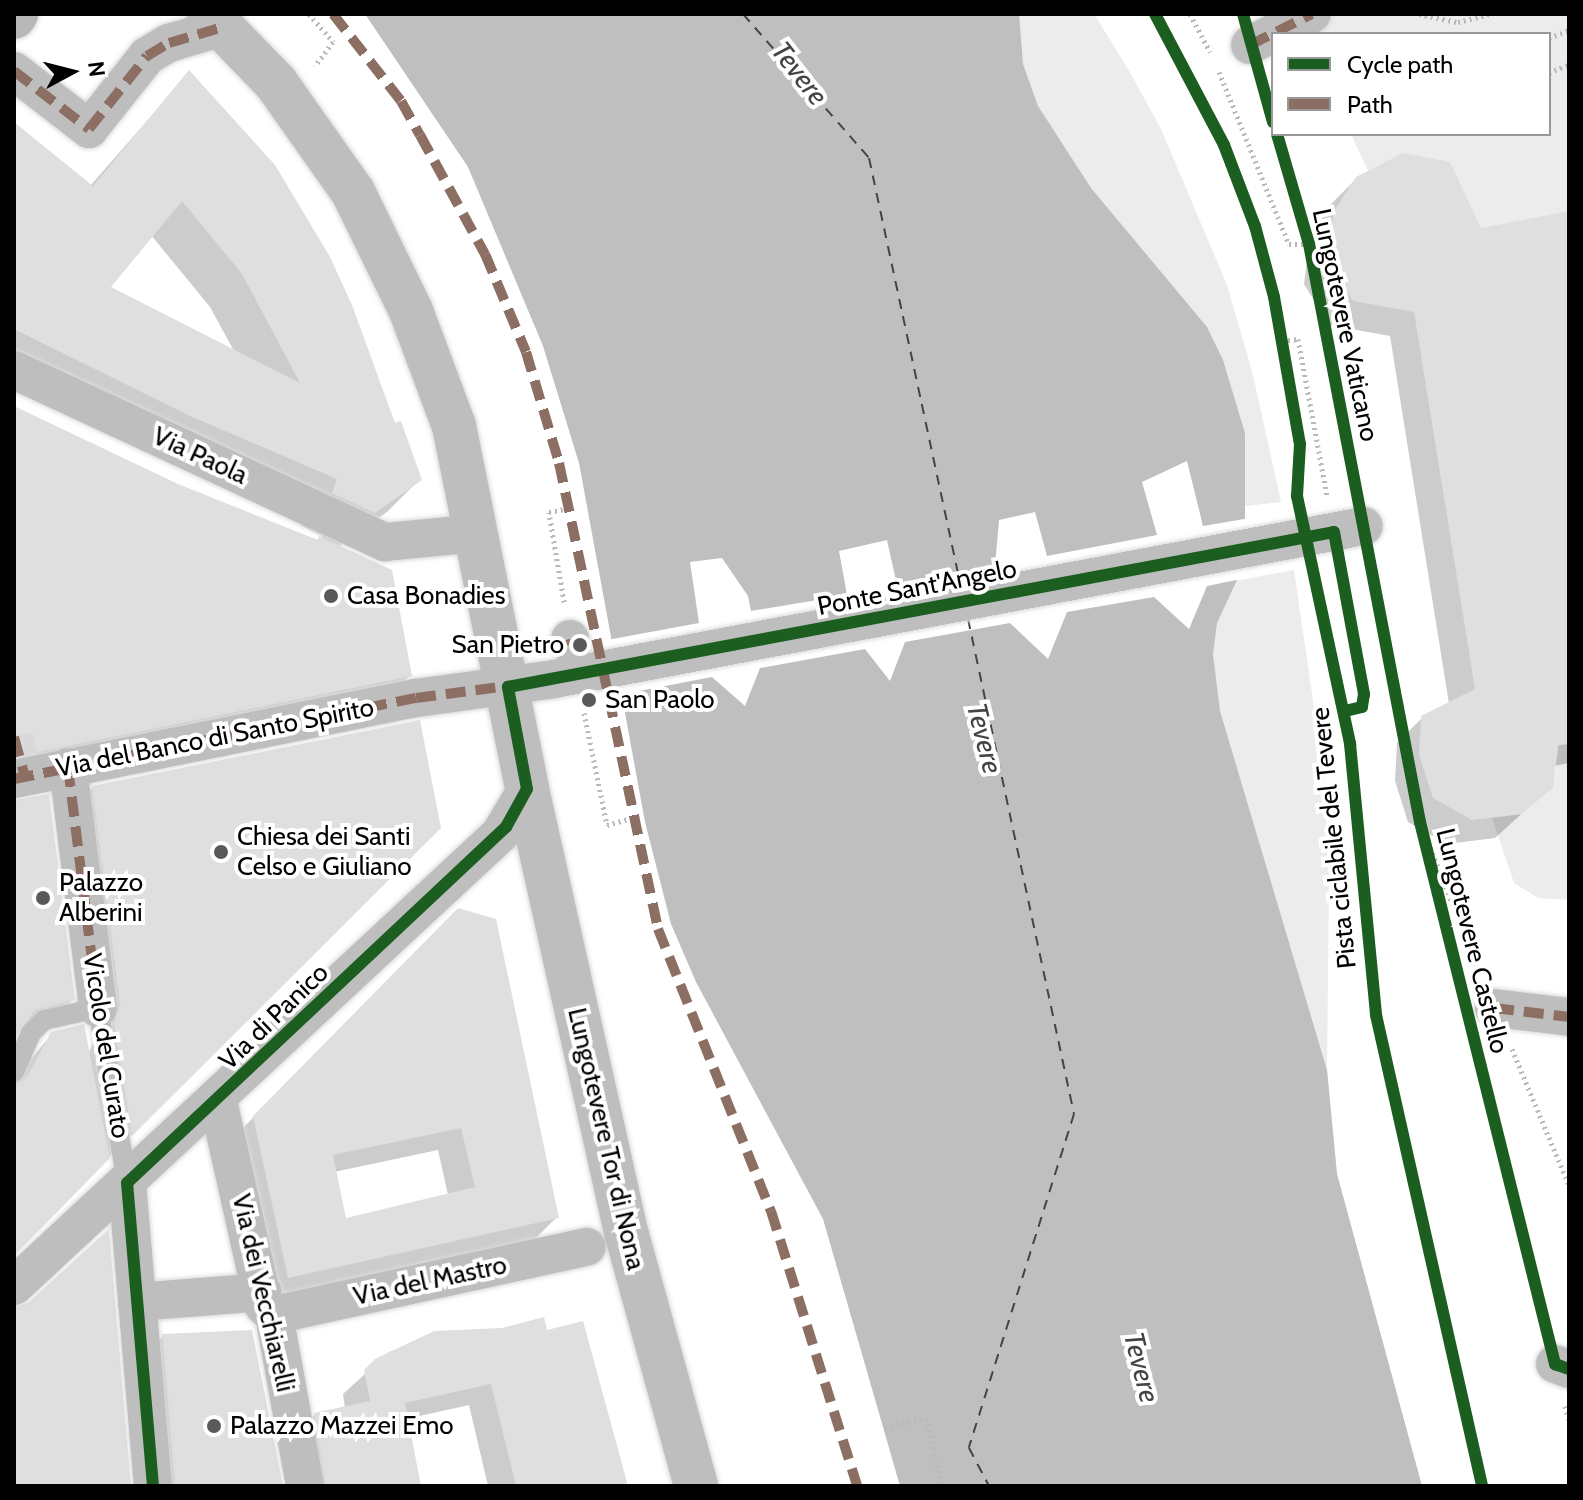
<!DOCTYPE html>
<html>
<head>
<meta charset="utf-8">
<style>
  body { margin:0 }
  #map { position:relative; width:1583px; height:1500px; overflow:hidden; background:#fff; font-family:Cabin,sans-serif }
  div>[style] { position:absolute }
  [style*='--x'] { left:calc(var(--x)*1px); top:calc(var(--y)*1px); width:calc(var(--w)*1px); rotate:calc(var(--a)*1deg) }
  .green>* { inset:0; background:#ececec }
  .water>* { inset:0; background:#bfbfbf }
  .pier>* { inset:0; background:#fff }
  .shadow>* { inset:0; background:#0003 }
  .ferry>* { height:2px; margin-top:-1px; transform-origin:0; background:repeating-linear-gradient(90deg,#444 0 10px,transparent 0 18px) }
  .building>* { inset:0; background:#dfdfdf }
  .street-tunnel>* { height:38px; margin-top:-19px; transform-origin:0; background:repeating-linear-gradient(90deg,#d9d9d9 0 38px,transparent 0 57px) }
  .path>* { height:5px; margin-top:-2.5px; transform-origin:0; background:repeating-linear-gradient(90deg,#b9b9b9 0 2px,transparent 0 6px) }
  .roads { filter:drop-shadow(0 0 2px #dbdbdb) drop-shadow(0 0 2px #dbdbdb) }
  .lane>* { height:20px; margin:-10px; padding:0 10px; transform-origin:10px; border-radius:10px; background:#bebebe }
  .street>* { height:38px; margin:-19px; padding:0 19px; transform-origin:19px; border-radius:19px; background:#bebebe }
  .secondary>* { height:44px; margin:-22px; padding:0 22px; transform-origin:22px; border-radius:22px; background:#b8b8b8 }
  .primary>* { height:44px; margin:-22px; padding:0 22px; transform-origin:22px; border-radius:22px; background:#bebebe }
  .quiet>* { height:10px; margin-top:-5px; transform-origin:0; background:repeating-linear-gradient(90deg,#8d6e63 0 20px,transparent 0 30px) }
  .cycleway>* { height:12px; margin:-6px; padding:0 6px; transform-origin:6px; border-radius:6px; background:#1b5e20 }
  .dots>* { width:22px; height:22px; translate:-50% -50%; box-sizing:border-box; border:4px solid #fff; border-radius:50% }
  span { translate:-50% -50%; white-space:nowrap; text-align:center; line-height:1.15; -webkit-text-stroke:8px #fff; paint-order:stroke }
  .street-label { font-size:26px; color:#000 }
  .poi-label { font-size:26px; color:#000 }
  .left { translate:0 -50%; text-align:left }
  .right { translate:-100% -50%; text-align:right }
  .water-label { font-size:28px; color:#444; font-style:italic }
  .frame { position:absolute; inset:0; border:16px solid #000; pointer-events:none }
  .legend { position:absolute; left:1271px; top:32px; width:280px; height:104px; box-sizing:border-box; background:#fff; border:2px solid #999; margin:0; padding:10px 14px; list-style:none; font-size:24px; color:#000 }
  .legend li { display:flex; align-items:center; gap:16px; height:40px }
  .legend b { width:40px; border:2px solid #999 }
  .north { position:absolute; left:32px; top:32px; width:80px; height:80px; -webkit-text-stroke:6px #fff; paint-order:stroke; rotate:83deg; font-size:22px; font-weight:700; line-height:32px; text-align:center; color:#000 }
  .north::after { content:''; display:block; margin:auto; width:28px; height:36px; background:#000; clip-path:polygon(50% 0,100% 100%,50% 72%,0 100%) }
</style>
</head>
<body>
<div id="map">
  <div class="green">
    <div style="clip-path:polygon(975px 14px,1094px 14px,1128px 69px,1161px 129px,1227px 285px,1253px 375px,1281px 502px,1247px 506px,1228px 501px)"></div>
    <div style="clip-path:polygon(1314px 14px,1569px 14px,1569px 212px,1481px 228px,1449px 162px,1368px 171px,1351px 134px,1549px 134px,1549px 34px,1319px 34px)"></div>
    <div style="clip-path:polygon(1294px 570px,1324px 776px,1329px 878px,1327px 1070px,1337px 1174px,1422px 1486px,1234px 898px,1207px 586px)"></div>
    <div style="clip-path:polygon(1569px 744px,1569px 900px,1538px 898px,1514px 883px,1492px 818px,1522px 814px,1553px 788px,1559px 745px)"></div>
  </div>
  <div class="water">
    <div style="clip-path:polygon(365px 14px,1019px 14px,1023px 64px,1038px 106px,1091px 188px,1207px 327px,1223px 360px,1245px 433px,1245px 536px,1237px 580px,1217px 623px,1213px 654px,1220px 711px,1327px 1070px,1337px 1174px,1422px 1486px,900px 1486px,823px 1219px,696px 982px,671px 924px,645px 822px,579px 463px,543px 346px,468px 167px)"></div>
  </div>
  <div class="pier">
    <div style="clip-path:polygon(1187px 461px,1203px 526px,1250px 518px,1241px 579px,1207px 586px,1189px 629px,1154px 597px,1067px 612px,1048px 659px,1010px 623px,905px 642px,890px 681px,865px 649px,760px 668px,745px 706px,712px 677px,618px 695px,607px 640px,699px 623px,690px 562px,722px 558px,748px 596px,751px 611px,847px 595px,839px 551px,887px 540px,897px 585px,995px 566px,999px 520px,1035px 512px,1047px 556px,1157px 535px,1142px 482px)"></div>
  </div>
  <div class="shadow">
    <div style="clip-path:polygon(evenodd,189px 73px,394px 425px,420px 479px,387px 512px,338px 547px,409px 676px,383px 702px,14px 776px,14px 408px,178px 486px,316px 541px,322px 536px,301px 526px,305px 512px,14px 377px,14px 125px,90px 186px,189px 73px,151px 235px,210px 307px,234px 351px,108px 288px,151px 235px)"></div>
    <div style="clip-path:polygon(1357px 178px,1480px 230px,1569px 214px,1569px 763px,1554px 766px,1551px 787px,1495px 838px,1447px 844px,1408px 822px,1395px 781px,1397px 743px,1422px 718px,1449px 704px,1390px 336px,1329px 325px,1304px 284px,1310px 238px,1331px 204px)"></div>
    <div style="clip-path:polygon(93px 787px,439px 828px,14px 1252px,14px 1079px,52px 1034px,88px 1055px,97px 1031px,70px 811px)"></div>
    <div style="clip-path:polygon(14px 801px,73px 999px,47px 1025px,16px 1032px,14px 1038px)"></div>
    <div style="clip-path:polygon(evenodd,458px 910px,556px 1218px,533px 1241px,265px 1300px,230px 1141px,458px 910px,438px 1150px,448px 1195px,344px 1221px,334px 1172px,438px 1150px)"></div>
    <div style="clip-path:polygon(453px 1330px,546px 1332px,626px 1486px,488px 1486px,469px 1405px,406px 1419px,419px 1486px,302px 1486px,293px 1437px,315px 1415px,345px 1408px,343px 1394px,389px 1352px)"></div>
    <div style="clip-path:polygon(163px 1336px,271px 1486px,148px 1486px,137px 1362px)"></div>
  </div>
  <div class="ferry">
    <div style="--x:743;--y:14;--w:191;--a:48.8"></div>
    <div style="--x:869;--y:158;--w:434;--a:77.9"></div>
    <div style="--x:968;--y:619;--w:506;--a:77.91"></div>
    <div style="--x:1074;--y:1114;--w:350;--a:107.5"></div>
    <div style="--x:969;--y:1448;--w:43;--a:62.2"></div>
  </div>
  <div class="building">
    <div style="clip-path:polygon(evenodd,189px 70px,275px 165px,330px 257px,352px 305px,395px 423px,401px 421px,422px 480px,375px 513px,332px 493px,337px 479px,188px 415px,14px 329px,14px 122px,93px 186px,189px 70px,182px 201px,242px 274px,300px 383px,111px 287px,182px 201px)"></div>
    <div style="clip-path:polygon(1403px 153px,1450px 162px,1481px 228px,1569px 211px,1569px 744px,1558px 745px,1553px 788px,1522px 814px,1472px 820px,1433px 798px,1419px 755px,1421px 716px,1475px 689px,1414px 312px,1353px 301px,1328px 259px,1334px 211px,1356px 177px)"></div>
    <div style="clip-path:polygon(14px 406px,178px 484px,318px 540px,319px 536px,392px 570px,412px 676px,14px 757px)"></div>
    <div style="clip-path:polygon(420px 720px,441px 828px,132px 1136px,114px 1023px,120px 1005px,92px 786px)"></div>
    <div style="clip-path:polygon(49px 794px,75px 1000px,35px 1010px,14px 1039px,14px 800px)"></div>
    <div style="clip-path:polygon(evenodd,458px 908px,496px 919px,559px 1218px,288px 1278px,253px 1116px,458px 908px,461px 1128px,475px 1187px,346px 1218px,333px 1155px,461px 1128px)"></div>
    <div style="clip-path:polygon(84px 1024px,110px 1158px,14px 1256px,14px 1085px,26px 1078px,51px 1032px)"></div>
    <div style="clip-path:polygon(109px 1229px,131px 1486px,14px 1486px,14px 1307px,29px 1302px)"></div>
    <div style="clip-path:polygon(544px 1317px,547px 1330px,583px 1321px,628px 1486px,516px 1486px,491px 1384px,405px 1403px,421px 1486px,326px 1486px,314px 1413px,370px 1401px,364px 1370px,375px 1359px,434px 1331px,502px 1328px)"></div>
    <div style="clip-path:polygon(252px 1330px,283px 1486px,175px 1486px,162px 1334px)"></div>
  </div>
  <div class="street-tunnel">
    <div style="--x:14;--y:737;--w:41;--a:74.6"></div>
  </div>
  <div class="path">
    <div style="--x:309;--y:14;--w:37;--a:49"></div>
    <div style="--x:333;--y:42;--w:30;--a:127"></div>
    <div style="--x:1190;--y:14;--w:43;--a:62.2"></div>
    <div style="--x:1419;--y:14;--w:40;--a:12"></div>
    <div style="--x:1458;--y:22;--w:32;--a:-14"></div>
    <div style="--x:1549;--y:38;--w:22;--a:-22"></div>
    <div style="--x:1219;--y:72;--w:186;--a:67.9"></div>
    <div style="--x:1289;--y:244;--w:20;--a:0"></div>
    <div style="--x:1549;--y:73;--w:22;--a:-24"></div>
    <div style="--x:1261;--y:81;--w:43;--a:73.7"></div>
    <div style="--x:1277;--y:134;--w:115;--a:73.8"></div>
    <div style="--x:1309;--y:244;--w:249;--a:78.9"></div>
    <div style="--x:1282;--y:341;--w:16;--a:-7"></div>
    <div style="--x:1298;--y:339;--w:159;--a:79.5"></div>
    <div style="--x:1371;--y:564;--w:263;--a:79.2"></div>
    <div style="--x:1420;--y:822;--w:172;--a:76.2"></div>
    <div style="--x:1341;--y:568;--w:128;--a:79.7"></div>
    <div style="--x:1364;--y:694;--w:13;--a:99"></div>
    <div style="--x:1362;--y:707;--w:17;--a:167"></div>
    <div style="--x:564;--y:602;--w:91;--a:-99.5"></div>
    <div style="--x:549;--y:512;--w:20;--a:-11"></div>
    <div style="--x:584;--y:713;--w:114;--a:78.4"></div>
    <div style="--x:607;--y:825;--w:25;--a:-16"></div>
    <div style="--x:1428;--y:842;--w:142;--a:68.5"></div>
    <div style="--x:1474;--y:1041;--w:294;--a:76"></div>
    <div style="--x:1512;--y:1049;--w:147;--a:67.3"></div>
    <div style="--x:1565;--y:1406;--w:15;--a:74"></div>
    <div style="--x:885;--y:1428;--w:42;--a:-13.7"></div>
    <div style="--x:926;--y:1418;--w:70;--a:76.8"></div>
  </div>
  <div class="roads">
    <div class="lane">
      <div style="--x:14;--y:1072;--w:43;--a:-66.4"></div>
      <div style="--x:31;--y:1033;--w:18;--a:-45"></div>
      <div style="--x:44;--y:1020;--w:55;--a:-12.5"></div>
      <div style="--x:98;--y:1008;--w:177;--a:80.6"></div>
    </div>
    <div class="street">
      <div style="--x:1250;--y:45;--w:69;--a:-26.6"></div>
      <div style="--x:14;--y:71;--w:95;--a:37.7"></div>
      <div style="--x:89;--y:129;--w:93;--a:-51.5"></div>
      <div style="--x:147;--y:56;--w:26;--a:-31"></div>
      <div style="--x:169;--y:43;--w:56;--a:-16.5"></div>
      <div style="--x:14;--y:370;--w:409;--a:24.9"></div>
      <div style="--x:385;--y:542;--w:93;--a:-5.5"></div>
      <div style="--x:570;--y:639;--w:6;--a:81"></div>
      <div style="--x:68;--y:767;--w:243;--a:82.9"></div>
      <div style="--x:14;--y:779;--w:410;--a:-11.4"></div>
      <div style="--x:416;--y:698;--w:139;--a:-7.8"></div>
      <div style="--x:554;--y:679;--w:824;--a:-10.7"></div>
      <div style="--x:1494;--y:1008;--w:76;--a:6.8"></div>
      <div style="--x:218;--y:1101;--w:210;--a:77.4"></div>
      <div style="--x:264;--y:1306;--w:13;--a:42"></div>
      <div style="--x:274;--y:1315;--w:174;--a:79.7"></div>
      <div style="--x:127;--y:1183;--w:304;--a:85.1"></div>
      <div style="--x:14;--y:1286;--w:664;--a:-42.92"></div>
      <div style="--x:500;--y:834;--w:52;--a:-59"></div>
      <div style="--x:137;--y:1302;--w:126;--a:-4.5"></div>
      <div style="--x:274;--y:1315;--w:320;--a:-12.3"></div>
      <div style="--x:1555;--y:1364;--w:15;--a:20"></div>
    </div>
    <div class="secondary">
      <div style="--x:14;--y:17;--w:4;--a:-56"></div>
    </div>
    <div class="primary">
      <div style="--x:209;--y:14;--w:96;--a:45.8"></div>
      <div style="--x:276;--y:83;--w:133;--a:54.8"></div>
      <div style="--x:353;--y:192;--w:132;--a:64"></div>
      <div style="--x:411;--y:311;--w:123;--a:69.5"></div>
      <div style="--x:454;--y:426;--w:370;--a:78.6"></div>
      <div style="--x:527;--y:789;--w:457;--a:77.4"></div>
      <div style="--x:627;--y:1235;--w:260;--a:74.6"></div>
    </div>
  </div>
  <div class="quiet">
    <div style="--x:333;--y:14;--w:110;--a:52"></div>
    <div style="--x:401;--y:101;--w:39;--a:61"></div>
    <div style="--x:420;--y:135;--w:136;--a:61.4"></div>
    <div style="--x:485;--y:254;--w:106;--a:67.3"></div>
    <div style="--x:526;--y:352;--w:116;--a:73.4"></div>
    <div style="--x:559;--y:463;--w:476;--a:78"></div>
    <div style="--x:658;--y:929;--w:304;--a:68.2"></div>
    <div style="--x:771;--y:1211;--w:288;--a:72.6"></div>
    <div style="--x:1250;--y:45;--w:69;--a:-26.6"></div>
    <div style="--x:14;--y:71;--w:95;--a:37.7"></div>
    <div style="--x:89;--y:129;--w:93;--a:-51.5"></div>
    <div style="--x:147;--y:56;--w:26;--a:-31"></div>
    <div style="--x:169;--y:43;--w:56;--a:-16.5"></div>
    <div style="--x:570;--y:639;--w:6;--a:81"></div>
    <div style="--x:14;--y:737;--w:41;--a:74.6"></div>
    <div style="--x:68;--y:767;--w:243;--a:82.9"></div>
    <div style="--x:14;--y:779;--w:410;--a:-11.4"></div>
    <div style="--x:416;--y:698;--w:100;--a:-7.5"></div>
    <div style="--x:1494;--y:1008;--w:76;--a:6.8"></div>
  </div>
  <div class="cycleway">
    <div style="--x:1155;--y:14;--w:148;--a:62.2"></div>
    <div style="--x:1224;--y:145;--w:87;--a:69.1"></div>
    <div style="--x:1255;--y:226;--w:73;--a:75"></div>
    <div style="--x:1274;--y:297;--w:149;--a:80"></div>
    <div style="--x:1300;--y:444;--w:52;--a:93.3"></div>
    <div style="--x:1297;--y:496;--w:254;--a:77.9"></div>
    <div style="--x:1350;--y:744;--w:272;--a:84.5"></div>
    <div style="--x:1376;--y:1015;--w:483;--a:77.3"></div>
    <div style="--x:1243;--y:14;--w:112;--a:74.5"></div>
    <div style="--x:1277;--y:134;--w:115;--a:73.8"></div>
    <div style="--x:1309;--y:244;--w:589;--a:79.13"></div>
    <div style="--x:1420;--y:822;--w:559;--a:76.01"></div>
    <div style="--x:1555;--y:1364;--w:15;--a:20"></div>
    <div style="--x:153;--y:1486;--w:304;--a:-94.9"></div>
    <div style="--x:127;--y:1183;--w:520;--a:-43.21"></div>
    <div style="--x:506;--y:827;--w:43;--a:-61.1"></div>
    <div style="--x:527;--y:789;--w:104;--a:-100.6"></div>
    <div style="--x:508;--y:687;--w:840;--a:-10.63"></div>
    <div style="--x:1334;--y:532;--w:165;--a:79.5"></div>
    <div style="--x:1364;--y:694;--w:13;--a:99"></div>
    <div style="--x:1362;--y:707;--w:17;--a:167"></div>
  </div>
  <div class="dots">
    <div style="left:331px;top:596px;background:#595959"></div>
    <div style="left:580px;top:645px;background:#595959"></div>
    <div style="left:589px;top:700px;background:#595959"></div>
    <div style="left:221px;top:852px;background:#595959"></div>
    <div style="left:43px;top:898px;background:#595959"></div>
    <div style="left:214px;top:1426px;background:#595959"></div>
  </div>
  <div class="street-label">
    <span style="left:1345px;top:325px;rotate:78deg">Lungotevere Vaticano</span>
    <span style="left:200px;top:456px;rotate:25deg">Via Paola</span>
    <span style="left:917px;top:588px;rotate:-11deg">Ponte Sant'Angelo</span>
    <span style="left:215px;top:738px;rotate:-11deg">Via del Banco di Santo Spirito</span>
    <span style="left:1334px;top:838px;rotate:-96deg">Pista ciclabile del Tevere</span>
    <span style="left:1472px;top:941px;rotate:76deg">Lungotevere Castello</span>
    <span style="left:274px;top:1017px;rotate:-44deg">Via di Panico</span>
    <span style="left:106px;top:1046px;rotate:81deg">Vicolo del Curato</span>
    <span style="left:606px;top:1139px;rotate:77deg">Lungotevere Tor di Nona</span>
    <span style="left:430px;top:1281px;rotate:-12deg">Via del Mastro</span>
    <span style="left:263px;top:1293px;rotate:77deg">Via dei Vecchiarelli</span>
  </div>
  <div class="poi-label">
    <span class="left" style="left:347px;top:596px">Casa Bonadies</span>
    <span class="right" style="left:564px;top:645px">San Pietro</span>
    <span class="left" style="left:605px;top:700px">San Paolo</span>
    <span class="left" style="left:237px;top:852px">Chiesa dei Santi<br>Celso e Giuliano</span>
    <span class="left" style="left:59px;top:898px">Palazzo<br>Alberini</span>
    <span class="left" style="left:230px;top:1426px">Palazzo Mazzei Emo</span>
  </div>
  <div class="water-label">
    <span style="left:800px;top:73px;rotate:52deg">Tevere</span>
    <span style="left:985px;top:738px;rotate:76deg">Tevere</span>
    <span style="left:1142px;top:1367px;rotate:76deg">Tevere</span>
  </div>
  <div class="frame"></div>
  <ul class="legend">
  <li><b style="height:10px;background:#1b5e20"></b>Cycle path</li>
  <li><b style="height:10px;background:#8d6e63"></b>Path</li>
  </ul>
  <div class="north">N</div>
</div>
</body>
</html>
